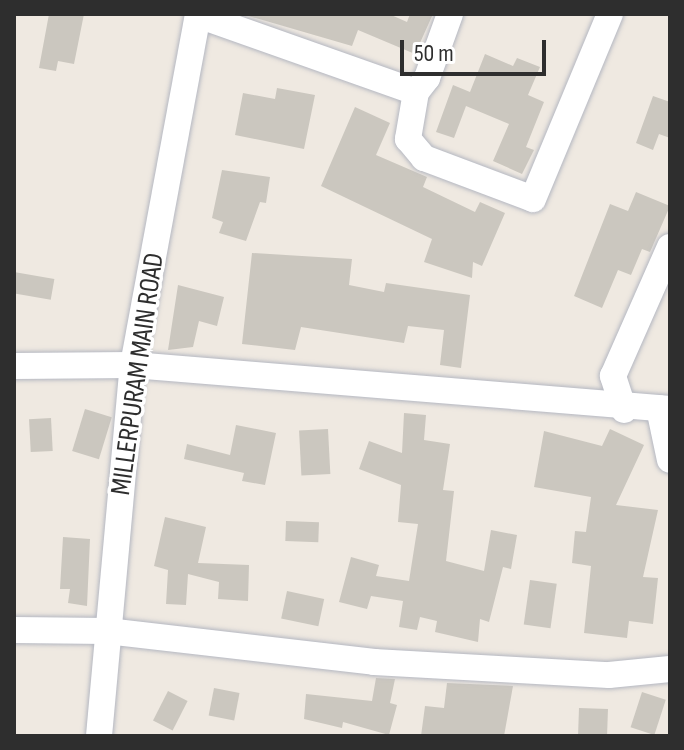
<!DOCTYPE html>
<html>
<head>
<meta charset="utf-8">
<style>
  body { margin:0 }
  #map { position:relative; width:684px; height:750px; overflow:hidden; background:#efe9e1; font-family:"Sofia Sans Condensed",sans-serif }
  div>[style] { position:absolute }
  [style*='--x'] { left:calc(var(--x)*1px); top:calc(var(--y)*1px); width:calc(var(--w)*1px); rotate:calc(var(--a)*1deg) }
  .building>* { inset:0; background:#cbc7bf; transform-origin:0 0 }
  .roads { filter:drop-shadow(0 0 2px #b4b7c1) drop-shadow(0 0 2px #b4b7c1) }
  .minor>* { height:26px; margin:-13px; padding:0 13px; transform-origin:13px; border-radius:13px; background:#fff }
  span { translate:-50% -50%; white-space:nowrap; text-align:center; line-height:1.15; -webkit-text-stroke:7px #fff; paint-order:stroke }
  .street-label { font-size:28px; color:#2e2e2e }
  .frame { position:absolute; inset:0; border:16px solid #2e2e2e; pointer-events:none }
  .scale { position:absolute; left:400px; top:40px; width:146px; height:36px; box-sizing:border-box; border:4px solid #2e2e2e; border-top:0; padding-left:10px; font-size:24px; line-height:28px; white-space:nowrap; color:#2e2e2e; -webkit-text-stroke:6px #fff; paint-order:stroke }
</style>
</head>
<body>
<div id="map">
  <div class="building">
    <div style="clip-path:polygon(49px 14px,84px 14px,74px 64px,58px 61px,56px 71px,39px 68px)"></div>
    <div style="clip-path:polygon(389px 14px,407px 22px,410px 14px,433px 14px,415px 54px,358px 30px,352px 46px,245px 15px)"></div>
    <div style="clip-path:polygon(485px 54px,513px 66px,517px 58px,540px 67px,528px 95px,544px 102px,526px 147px,534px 150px,522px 174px,493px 161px,509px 124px,466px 106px,454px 138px,436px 132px,453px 85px,470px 92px)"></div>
    <div style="clip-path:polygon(277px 88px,315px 95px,304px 149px,235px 135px,243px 93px,275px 99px)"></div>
    <div style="clip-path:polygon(653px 96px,670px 102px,670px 138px,659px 134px,653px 150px,636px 143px)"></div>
    <div style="clip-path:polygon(355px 107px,390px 123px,376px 155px,427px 177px,423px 187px,475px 212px,480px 202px,505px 213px,482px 266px,473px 262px,472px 278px,424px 262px,432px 239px,321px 186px)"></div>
    <div style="clip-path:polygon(222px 170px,270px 177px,266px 203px,260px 202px,246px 241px,219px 233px,223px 222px,212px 218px)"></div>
    <div style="clip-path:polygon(636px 192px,670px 206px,650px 252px,642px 249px,631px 275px,618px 270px,602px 308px,574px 296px,610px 204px,628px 211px)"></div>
    <div style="clip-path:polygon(252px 253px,352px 259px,349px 285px,384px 292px,386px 283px,470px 295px,461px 368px,440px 365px,444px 330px,408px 326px,404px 343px,301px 327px,295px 350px,242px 344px)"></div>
    <div style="left:14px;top:272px;width:41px;height:21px;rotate:10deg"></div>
    <div style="clip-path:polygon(178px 285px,224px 297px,217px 326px,199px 321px,193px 347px,168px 350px)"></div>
    <div style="left:85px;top:409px;width:28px;height:44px;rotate:17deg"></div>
    <div style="clip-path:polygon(404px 413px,426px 415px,424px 440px,450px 444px,443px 490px,454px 491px,446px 561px,484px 571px,491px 530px,517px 535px,511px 569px,503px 567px,489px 622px,480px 619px,478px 642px,435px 632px,437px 621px,420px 617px,417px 630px,399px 627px,403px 601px,371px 596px,367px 609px,339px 602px,351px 557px,379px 565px,376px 576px,409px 581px,418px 524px,398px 522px,401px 485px,359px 469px,369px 441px,402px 453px)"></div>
    <div style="left:51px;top:418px;width:33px;height:22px;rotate:87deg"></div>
    <div style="clip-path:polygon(236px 425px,276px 433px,265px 485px,242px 481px,244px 473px,184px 459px,187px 444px,230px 455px)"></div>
    <div style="left:328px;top:429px;width:45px;height:29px;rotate:87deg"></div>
    <div style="clip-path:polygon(610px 429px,644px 445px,616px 505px,658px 510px,643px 577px,658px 578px,653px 624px,629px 621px,627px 638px,584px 633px,591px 566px,572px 563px,575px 531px,586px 532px,591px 497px,534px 487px,544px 431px,602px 446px)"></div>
    <div style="clip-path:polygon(165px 517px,206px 527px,198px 563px,249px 565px,248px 601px,218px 599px,219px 582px,188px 574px,186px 605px,166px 604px,168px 570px,154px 566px)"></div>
    <div style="left:286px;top:521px;width:33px;height:20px;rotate:2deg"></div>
    <div style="clip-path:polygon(63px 537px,90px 539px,87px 606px,68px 603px,70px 589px,60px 589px)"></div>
    <div style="left:530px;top:580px;width:27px;height:45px;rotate:8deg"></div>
    <div style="left:287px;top:591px;width:38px;height:28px;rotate:12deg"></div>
    <div style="clip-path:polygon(376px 678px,395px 679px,390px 703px,397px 705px,389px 735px,343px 722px,342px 728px,304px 719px,306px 694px,372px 701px)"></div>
    <div style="clip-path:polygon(447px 683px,513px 686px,504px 736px,421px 736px,425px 706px,444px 708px)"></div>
    <div style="left:214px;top:688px;width:26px;height:28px;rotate:11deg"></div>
    <div style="left:168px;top:691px;width:22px;height:33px;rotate:27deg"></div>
    <div style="left:642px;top:692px;width:25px;height:37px;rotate:18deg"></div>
    <div style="left:579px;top:708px;width:29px;height:28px;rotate:2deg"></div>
  </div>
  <div class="roads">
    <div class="minor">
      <div style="--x:450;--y:14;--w:68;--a:109.8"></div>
      <div style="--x:427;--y:78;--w:18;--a:128"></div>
      <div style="--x:416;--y:92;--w:48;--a:99.7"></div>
      <div style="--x:408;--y:139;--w:25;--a:50"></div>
      <div style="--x:424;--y:158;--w:116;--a:20.6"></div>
      <div style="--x:533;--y:199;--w:200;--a:-67.4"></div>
      <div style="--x:198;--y:15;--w:231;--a:19.5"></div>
      <div style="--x:14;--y:366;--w:119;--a:-0.5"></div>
      <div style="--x:133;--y:365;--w:539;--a:4.68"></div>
      <div style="--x:659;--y:408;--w:53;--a:78.1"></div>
      <div style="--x:624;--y:410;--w:36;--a:-108"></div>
      <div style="--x:613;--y:376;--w:141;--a:-66.2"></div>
      <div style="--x:14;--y:630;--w:93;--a:0.6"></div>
      <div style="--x:107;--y:631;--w:269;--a:6.6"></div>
      <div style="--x:374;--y:662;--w:235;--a:3.2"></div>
      <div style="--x:609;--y:675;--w:61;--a:-5.6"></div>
      <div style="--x:99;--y:736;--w:373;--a:-84.8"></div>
      <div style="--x:133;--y:365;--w:357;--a:-79.5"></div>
    </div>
  </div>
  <div class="street-label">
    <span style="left:138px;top:374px;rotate:-82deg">MILLERPURAM MAIN ROAD</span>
  </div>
  <div class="frame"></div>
  <div class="scale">50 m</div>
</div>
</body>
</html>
